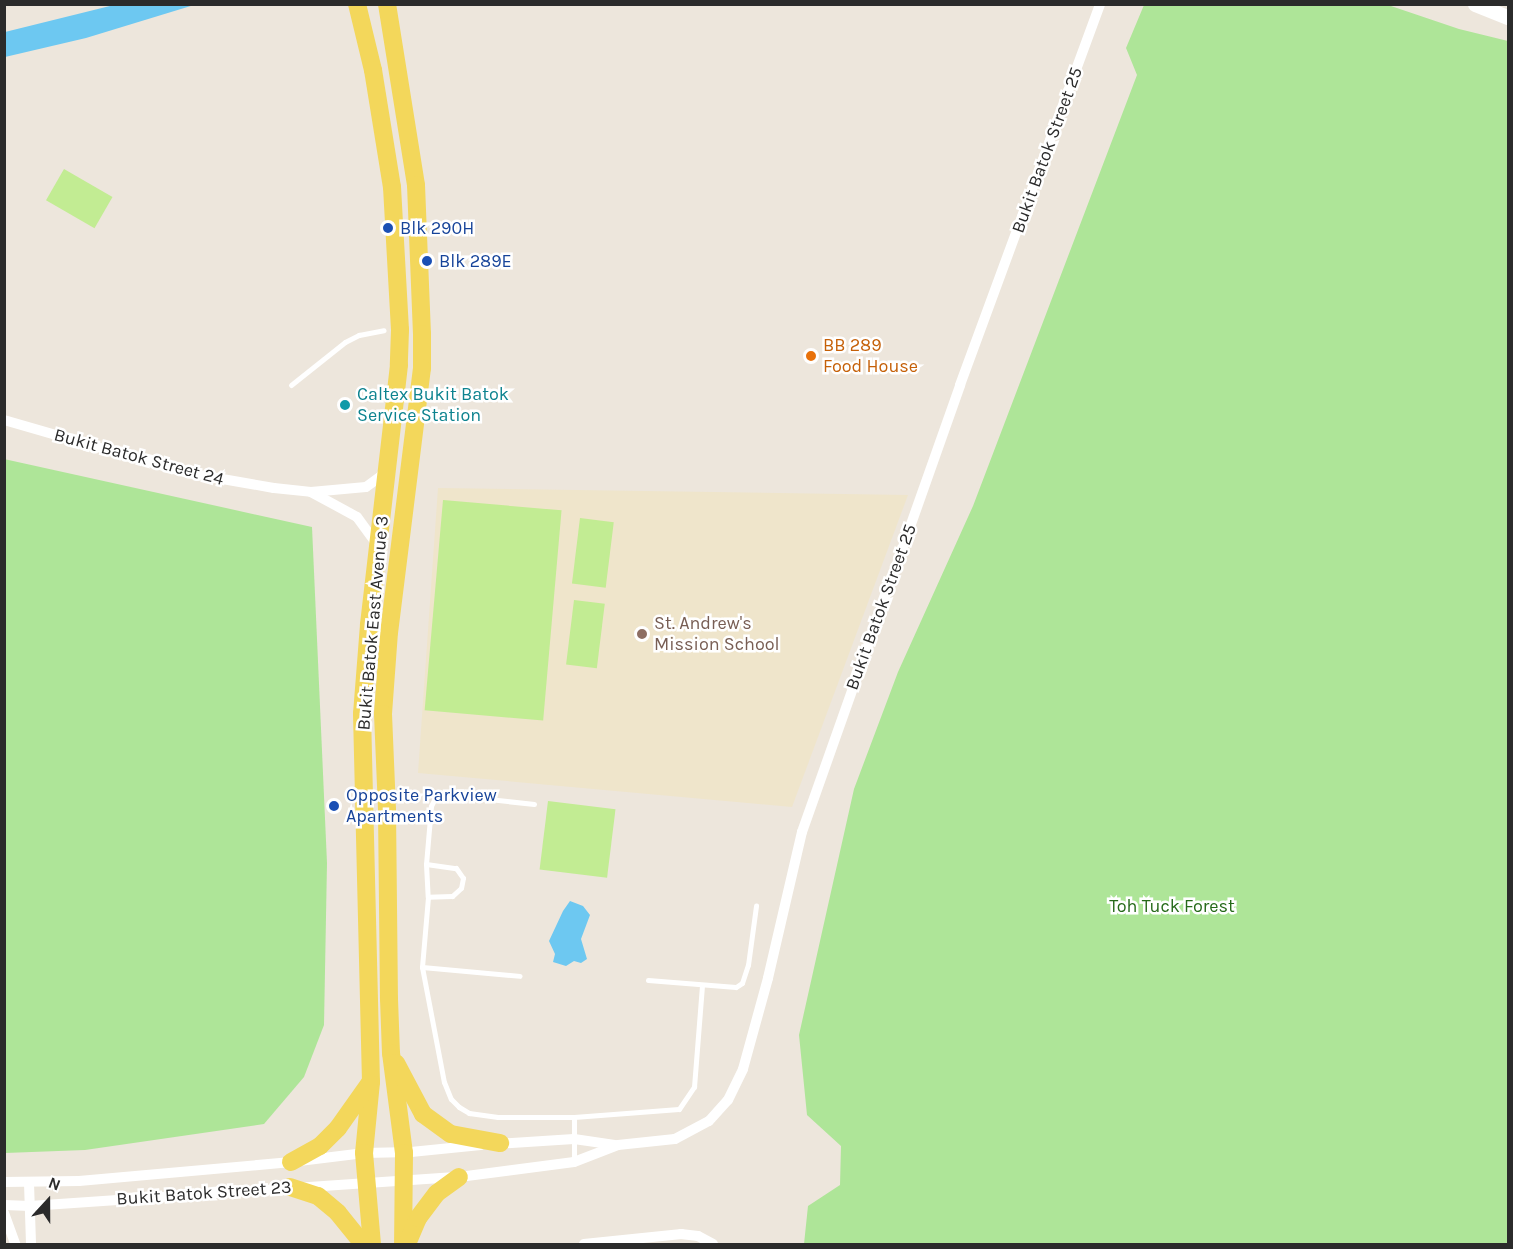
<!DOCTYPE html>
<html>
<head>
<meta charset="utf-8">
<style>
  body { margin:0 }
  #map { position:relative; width:1513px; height:1249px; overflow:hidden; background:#ede6dc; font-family:Karla,sans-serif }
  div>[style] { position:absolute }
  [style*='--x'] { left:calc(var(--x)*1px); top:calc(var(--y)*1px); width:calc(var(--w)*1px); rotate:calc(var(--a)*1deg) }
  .education>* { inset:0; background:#efe5cb }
  .green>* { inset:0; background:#aee598 }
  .pitch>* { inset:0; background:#c2ec93; transform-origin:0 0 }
  .water>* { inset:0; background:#6dc8f1 }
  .lane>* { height:5px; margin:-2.5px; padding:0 2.5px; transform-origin:2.5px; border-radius:2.5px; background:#fff }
  .street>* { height:10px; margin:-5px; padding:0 5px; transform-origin:5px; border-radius:5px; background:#fff }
  .secondary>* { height:15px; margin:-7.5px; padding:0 7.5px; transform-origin:7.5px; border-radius:7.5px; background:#fff }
  .primary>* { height:18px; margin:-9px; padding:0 9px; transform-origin:9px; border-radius:9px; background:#f3d75b }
  .dots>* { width:16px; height:16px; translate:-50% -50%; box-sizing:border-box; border:3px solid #fff; border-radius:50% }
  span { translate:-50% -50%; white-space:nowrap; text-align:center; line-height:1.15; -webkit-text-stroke:5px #fff; paint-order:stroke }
  .street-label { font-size:18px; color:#2b2b2b }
  .transit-label { font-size:18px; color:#164399 }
  .left { translate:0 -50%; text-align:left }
  .food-label { font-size:18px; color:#c56008 }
  .culture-label { font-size:18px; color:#0d838f }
  .education-label { font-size:18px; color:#785e54 }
  .park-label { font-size:18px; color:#266a19 }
  .frame { position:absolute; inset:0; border:6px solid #2b2b2b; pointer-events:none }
  .north { position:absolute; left:18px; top:1171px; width:60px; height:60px; -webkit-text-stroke:4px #fff; paint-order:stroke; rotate:21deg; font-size:16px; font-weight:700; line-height:24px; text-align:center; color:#2b2b2b }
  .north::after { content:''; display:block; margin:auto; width:21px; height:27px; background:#2b2b2b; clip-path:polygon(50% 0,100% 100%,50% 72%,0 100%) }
</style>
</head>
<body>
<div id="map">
  <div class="education">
    <div style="clip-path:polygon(438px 488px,908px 495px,792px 807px,418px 773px)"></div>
  </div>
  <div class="green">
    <div style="clip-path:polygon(1144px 5px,1388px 5px,1459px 29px,1508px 41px,1508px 1244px,804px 1244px,808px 1206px,840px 1185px,841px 1146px,807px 1115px,799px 1035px,854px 789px,898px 672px,973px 506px,1137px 75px,1126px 48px)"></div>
    <div style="clip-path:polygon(4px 459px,312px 527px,327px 863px,324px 1025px,304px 1077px,264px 1124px,85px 1150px,5px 1153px)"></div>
  </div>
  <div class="pitch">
    <div style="left:64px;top:169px;width:56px;height:36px;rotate:30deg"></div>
    <div style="left:443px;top:500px;width:119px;height:211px;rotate:5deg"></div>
    <div style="left:580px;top:518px;width:34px;height:66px;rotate:7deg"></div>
    <div style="left:574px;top:600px;width:31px;height:65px;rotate:7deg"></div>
    <div style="left:548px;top:801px;width:68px;height:69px;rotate:7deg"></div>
  </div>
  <div class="water">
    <div style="clip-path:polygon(114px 5px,194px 5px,86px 38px,5px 57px,5px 32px)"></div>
    <div style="clip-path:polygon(570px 901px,583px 906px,590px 915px,581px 939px,587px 959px,581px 963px,574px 961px,566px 966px,553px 962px,555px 954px,549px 941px,563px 911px)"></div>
  </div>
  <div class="lane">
    <div style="--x:291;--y:385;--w:69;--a:-38.5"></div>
    <div style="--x:345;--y:342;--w:16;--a:-27"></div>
    <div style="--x:359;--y:335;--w:25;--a:-11"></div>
    <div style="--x:534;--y:804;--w:83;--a:-173.8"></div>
    <div style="--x:451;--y:795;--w:16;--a:169"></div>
    <div style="--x:435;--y:798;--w:9;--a:117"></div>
    <div style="--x:431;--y:806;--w:58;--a:94.9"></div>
    <div style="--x:426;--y:864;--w:33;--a:87"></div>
    <div style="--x:428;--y:897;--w:70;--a:94.9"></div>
    <div style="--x:422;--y:967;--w:117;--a:79.2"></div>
    <div style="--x:444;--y:1082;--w:18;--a:68"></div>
    <div style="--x:451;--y:1099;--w:11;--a:45"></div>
    <div style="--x:459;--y:1107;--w:12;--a:31"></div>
    <div style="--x:469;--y:1113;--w:29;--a:8"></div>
    <div style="--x:498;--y:1117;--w:76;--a:0"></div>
    <div style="--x:574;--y:1117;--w:105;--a:-4.4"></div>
    <div style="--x:679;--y:1109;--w:27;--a:-56"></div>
    <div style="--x:694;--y:1087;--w:102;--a:-85.5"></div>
    <div style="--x:426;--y:864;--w:30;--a:8"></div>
    <div style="--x:456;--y:868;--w:12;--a:55"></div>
    <div style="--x:463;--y:878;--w:10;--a:101"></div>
    <div style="--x:461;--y:888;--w:12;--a:138"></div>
    <div style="--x:452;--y:896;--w:24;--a:178"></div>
    <div style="--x:422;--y:967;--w:98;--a:5.2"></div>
    <div style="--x:648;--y:980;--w:88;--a:4.5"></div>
    <div style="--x:736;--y:987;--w:7;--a:-34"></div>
    <div style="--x:742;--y:983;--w:19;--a:-72"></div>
    <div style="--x:748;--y:965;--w:60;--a:-82.3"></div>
    <div style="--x:574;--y:1117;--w:45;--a:90"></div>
  </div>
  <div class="street">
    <div style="--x:4;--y:420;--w:191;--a:16.1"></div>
    <div style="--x:188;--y:473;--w:87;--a:9.9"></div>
    <div style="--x:274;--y:488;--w:37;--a:6"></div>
    <div style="--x:311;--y:492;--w:55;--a:-5.2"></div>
    <div style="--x:366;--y:487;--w:19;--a:-36"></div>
    <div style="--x:381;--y:476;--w:7;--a:-63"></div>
    <div style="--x:311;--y:492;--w:52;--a:28.5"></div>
    <div style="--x:357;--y:517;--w:37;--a:54"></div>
    <div style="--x:496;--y:1144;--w:78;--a:-3.7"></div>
    <div style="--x:574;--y:1139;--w:41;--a:8.3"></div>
    <div style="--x:4;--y:1182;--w:75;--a:-0.8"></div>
    <div style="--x:79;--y:1181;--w:213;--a:-5.1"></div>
    <div style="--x:291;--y:1162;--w:74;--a:-7"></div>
    <div style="--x:364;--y:1153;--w:47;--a:-1.2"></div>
    <div style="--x:411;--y:1152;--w:70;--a:-5.7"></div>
    <div style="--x:29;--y:1183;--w:61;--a:88.1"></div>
    <div style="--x:4;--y:1205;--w:26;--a:2"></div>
    <div style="--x:30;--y:1206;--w:430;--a:-3.9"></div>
    <div style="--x:459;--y:1177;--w:116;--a:-7.4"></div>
    <div style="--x:574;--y:1162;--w:47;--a:-21.1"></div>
    <div style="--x:618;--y:1145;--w:57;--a:-6"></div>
    <div style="--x:675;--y:1139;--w:38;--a:-28"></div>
    <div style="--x:709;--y:1121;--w:28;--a:-48"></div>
    <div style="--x:728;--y:1100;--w:34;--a:-64"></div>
    <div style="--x:743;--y:1069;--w:94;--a:-74.6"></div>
    <div style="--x:768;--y:978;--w:150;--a:-76.9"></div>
    <div style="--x:802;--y:832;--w:474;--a:-70.5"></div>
    <div style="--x:960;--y:385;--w:406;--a:-69.8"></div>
    <div style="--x:4;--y:1213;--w:33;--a:70"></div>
    <div style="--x:584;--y:1244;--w:98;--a:-5.9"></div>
    <div style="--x:681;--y:1234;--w:17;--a:7"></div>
    <div style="--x:698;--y:1236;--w:17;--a:28"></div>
  </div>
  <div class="secondary">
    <div style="--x:1475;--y:4;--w:35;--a:22"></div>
  </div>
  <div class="primary">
    <div style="--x:357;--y:4;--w:68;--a:76.4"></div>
    <div style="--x:373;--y:70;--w:119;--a:80.8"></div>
    <div style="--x:392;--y:187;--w:143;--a:86.8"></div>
    <div style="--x:400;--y:330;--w:35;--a:92"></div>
    <div style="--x:399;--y:365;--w:262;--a:96.6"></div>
    <div style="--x:369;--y:625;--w:89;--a:94.5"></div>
    <div style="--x:362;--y:714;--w:368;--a:88.6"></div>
    <div style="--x:371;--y:1082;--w:71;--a:95.6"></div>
    <div style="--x:364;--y:1153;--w:91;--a:85"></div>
    <div style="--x:387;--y:4;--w:183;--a:80.9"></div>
    <div style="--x:416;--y:185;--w:149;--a:87.7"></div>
    <div style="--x:422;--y:334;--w:34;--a:90"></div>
    <div style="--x:422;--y:368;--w:266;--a:97.1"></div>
    <div style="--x:389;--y:632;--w:82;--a:94.2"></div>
    <div style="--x:383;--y:714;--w:96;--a:87.6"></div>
    <div style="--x:387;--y:810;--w:189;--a:89.4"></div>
    <div style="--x:389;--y:999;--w:54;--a:87.9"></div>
    <div style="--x:391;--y:1053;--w:101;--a:82.6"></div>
    <div style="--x:404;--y:1153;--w:91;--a:90.6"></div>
    <div style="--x:396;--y:1063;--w:58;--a:62.1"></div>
    <div style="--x:423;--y:1114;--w:34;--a:36"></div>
    <div style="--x:451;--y:1134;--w:50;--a:10.4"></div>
    <div style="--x:291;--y:1162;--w:33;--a:-29"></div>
    <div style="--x:320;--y:1146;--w:25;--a:-45"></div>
    <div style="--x:338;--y:1128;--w:54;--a:-54.8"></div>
    <div style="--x:290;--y:1187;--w:29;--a:18"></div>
    <div style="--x:318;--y:1196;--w:26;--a:40"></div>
    <div style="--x:338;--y:1213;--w:40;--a:51"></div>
    <div style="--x:407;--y:1244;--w:28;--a:-67"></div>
    <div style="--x:418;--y:1218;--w:31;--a:-53"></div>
    <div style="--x:437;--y:1193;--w:27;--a:-36"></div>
  </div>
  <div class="dots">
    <div style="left:388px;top:228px;background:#1a4fb4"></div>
    <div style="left:427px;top:261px;background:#1a4fb4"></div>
    <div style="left:811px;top:356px;background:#e8710a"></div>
    <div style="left:345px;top:405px;background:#0f9aa8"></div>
    <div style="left:642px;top:634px;background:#8d6e63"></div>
    <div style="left:334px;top:806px;background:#1a4fb4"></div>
  </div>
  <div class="street-label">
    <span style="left:1047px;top:150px;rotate:-70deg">Bukit Batok Street 25</span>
    <span style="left:139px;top:457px;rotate:15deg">Bukit Batok Street 24</span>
    <span style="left:881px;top:607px;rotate:-70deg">Bukit Batok Street 25</span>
    <span style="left:373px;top:623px;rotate:-85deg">Bukit Batok East Avenue 3</span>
    <span style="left:204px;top:1193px;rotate:-4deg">Bukit Batok Street 23</span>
  </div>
  <div class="transit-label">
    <span class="left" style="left:400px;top:228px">Blk 290H</span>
    <span class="left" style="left:439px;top:261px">Blk 289E</span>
    <span class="left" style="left:346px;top:806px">Opposite Parkview<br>Apartments</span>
  </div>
  <div class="food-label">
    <span class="left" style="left:823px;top:356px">BB 289<br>Food House</span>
  </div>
  <div class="culture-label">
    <span class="left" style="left:357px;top:405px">Caltex Bukit Batok<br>Service Station</span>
  </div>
  <div class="education-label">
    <span class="left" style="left:654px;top:634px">St. Andrew's<br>Mission School</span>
  </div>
  <div class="park-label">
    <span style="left:1172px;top:906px">Toh Tuck Forest</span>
  </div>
  <div class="frame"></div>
  <div class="north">N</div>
</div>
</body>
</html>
